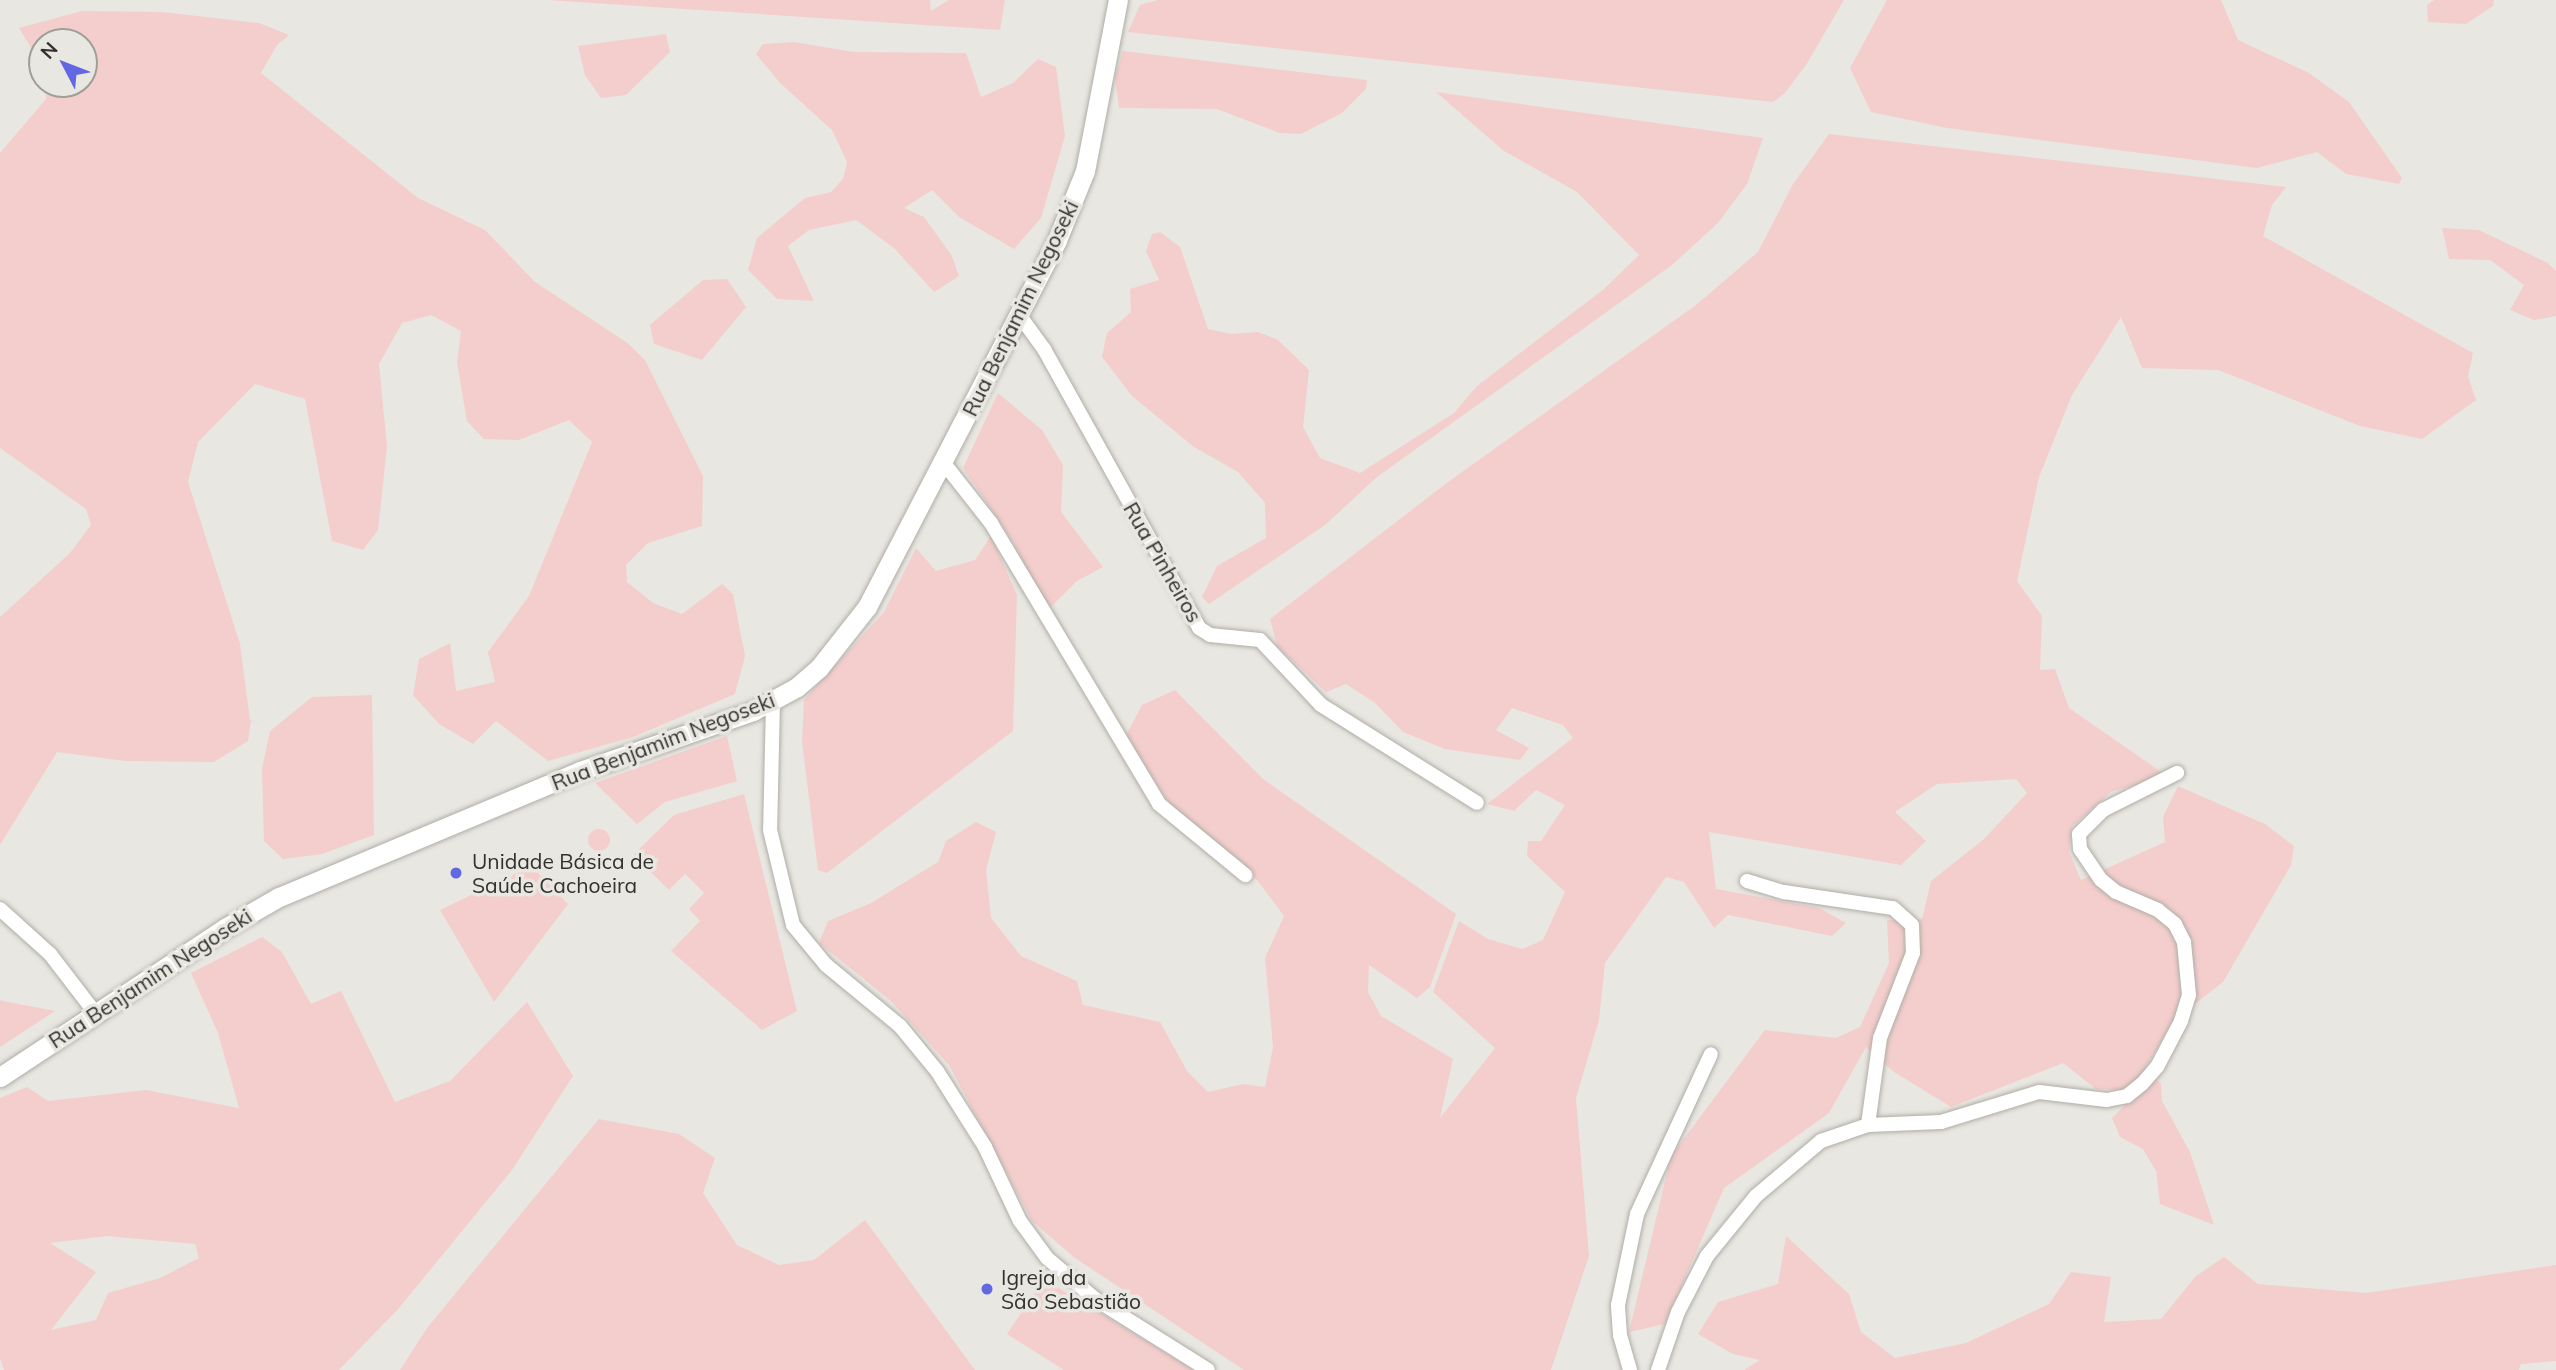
<!DOCTYPE html>
<html>
<head>
<meta charset="utf-8">
<style>
  body { margin:0 }
  #map { position:relative; width:2556px; height:1370px; overflow:hidden; background:#e9e7e1; font-family:Mulish,sans-serif }
  div>[style] { position:absolute }
  [style*='--x'] { left:calc(var(--x)*1px); top:calc(var(--y)*1px); width:calc(var(--w)*1px); rotate:calc(var(--a)*1deg) }
  .green>* { inset:0; background:#f4cecc }
  .round { border-radius:50% }
  .roads { filter:drop-shadow(0 0 2px #afada7) drop-shadow(0 0 2px #afada7) }
  .street>* { height:14px; margin:-7px; padding:0 7px; transform-origin:7px; border-radius:7px; background:#fff }
  .secondary>* { height:19px; margin:-9.5px; padding:0 9.5px; transform-origin:9.5px; border-radius:9.5px; background:#fff }
  .dots>* { width:19px; height:19px; translate:-50% -50%; box-sizing:border-box; border:4px solid #e9e7e1; border-radius:50% }
  span { translate:-50% -50%; white-space:nowrap; text-align:center; line-height:1.15; -webkit-text-stroke:7px #e9e7e1; paint-order:stroke }
  .street-label { font-size:21px; color:#32312e }
  .poi-label { font-size:21px; color:#32312e }
  .left { translate:0 -50%; text-align:left }
  .north { position:absolute; left:28px; top:28px; width:70px; height:70px; box-sizing:border-box; background:#e9e7e1; border:2px solid #a09e99; border-radius:50%; rotate:312deg; font-size:19px; font-weight:700; line-height:28px; text-align:center; color:#32312e }
  .north::after { content:''; display:block; margin:auto; width:24px; height:32px; background:#6268e1; clip-path:polygon(50% 0,100% 100%,50% 72%,0 100%) }
</style>
</head>
<body>
<div id="map">
  <div class="green">
    <div style="clip-path:polygon(547px 0,930px 0,931px 11px,949px 0,1005px 0,1000px 30px)"></div>
    <div style="clip-path:polygon(1157px 0,1844px 0,1806px 65px,1784px 94px,1773px 102px,1128px 32px,1140px 5px)"></div>
    <div style="clip-path:polygon(1887px 0,2221px 0,2238px 40px,2309px 73px,2349px 102px,2402px 178px,2399px 184px,2346px 174px,2317px 152px,2257px 168px,1947px 128px,1871px 112px,1850px 68px)"></div>
    <div style="clip-path:polygon(2434px 0,2494px 0,2493px 6px,2466px 24px,2428px 22px,2427px 5px)"></div>
    <div style="clip-path:polygon(82px 11px,162px 12px,259px 23px,289px 35px,277px 45px,261px 73px,418px 198px,485px 230px,535px 282px,629px 344px,645px 360px,703px 476px,702px 526px,648px 543px,626px 565px,627px 582px,653px 603px,682px 614px,722px 584px,733px 594px,745px 656px,735px 694px,633px 737px,548px 761px,496px 721px,473px 744px,439px 724px,413px 695px,419px 659px,450px 643px,456px 691px,495px 682px,488px 652px,529px 596px,592px 442px,569px 420px,519px 440px,484px 439px,467px 421px,457px 363px,461px 331px,431px 315px,402px 323px,379px 364px,387px 447px,378px 530px,363px 550px,332px 541px,305px 399px,255px 384px,198px 442px,188px 482px,240px 644px,250px 720px,270px 731px,312px 697px,372px 695px,374px 835px,322px 854px,283px 859px,264px 841px,262px 769px,270px 731px,251px 721px,248px 741px,214px 762px,125px 761px,57px 752px,0 845px,0 617px,70px 553px,91px 525px,86px 509px,0 448px,0 153px,46px 99px,45px 84px,84px 84px,84px 42px,42px 42px,42px 66px,19px 28px)"></div>
    <div style="clip-path:polygon(666px 34px,670px 52px,626px 95px,601px 98px,585px 75px,578px 46px)"></div>
    <div style="clip-path:polygon(794px 42px,853px 52px,966px 53px,981px 97px,1013px 83px,1038px 59px,1056px 67px,1065px 136px,1041px 218px,1014px 249px,959px 217px,932px 190px,904px 208px,924px 217px,952px 256px,959px 276px,934px 292px,895px 249px,856px 220px,809px 230px,788px 246px,814px 301px,777px 299px,748px 270px,757px 238px,805px 198px,831px 192px,843px 179px,847px 162px,832px 130px,780px 83px,756px 54px,763px 44px)"></div>
    <div style="clip-path:polygon(1123px 51px,1367px 80px,1366px 89px,1342px 113px,1301px 134px,1280px 133px,1217px 109px,1119px 108px,1115px 77px)"></div>
    <div style="clip-path:polygon(1436px 92px,1763px 138px,1747px 184px,1718px 223px,1672px 265px,1377px 477px,1325px 525px,1209px 604px,1202px 597px,1217px 566px,1266px 538px,1265px 503px,1238px 472px,1194px 447px,1132px 396px,1102px 357px,1107px 333px,1131px 312px,1130px 289px,1159px 280px,1146px 251px,1152px 234px,1160px 232px,1180px 247px,1208px 329px,1232px 334px,1258px 332px,1278px 340px,1309px 370px,1303px 427px,1320px 458px,1360px 473px,1454px 413px,1477px 386px,1604px 289px,1639px 255px,1577px 192px,1504px 151px)"></div>
    <div style="clip-path:polygon(1829px 134px,2286px 187px,2272px 205px,2263px 236px,2473px 353px,2468px 376px,2476px 400px,2422px 439px,2360px 426px,2218px 370px,2142px 368px,2121px 317px,2072px 395px,2039px 477px,2017px 581px,2042px 616px,2040px 670px,2055px 669px,2069px 708px,2167px 776px,2111px 792px,2072px 826px,2069px 852px,2081px 880px,2165px 842px,2163px 817px,2178px 786px,2265px 824px,2294px 846px,2291px 865px,2223px 982px,2173px 1021px,2146px 1067px,2161px 1084px,2162px 1101px,2190px 1152px,2214px 1225px,2160px 1204px,2156px 1171px,2143px 1149px,2120px 1137px,2112px 1118px,2124px 1106px,2116px 1090px,2096px 1089px,2063px 1063px,1951px 1107px,1894px 1072px,1866px 1047px,1829px 1113px,1724px 1188px,1665px 1324px,1629px 1332px,1671px 1156px,1765px 1030px,1836px 1038px,1860px 1027px,1889px 963px,1887px 920px,1922px 919px,1931px 881px,1984px 839px,2027px 793px,2016px 779px,1937px 784px,1895px 812px,1926px 841px,1901px 865px,1709px 832px,1716px 889px,1819px 908px,1846px 923px,1832px 936px,1728px 915px,1714px 928px,1684px 882px,1666px 877px,1605px 963px,1599px 1020px,1576px 1098px,1589px 1256px,1551px 1370px,1244px 1370px,1075px 1258px,1032px 1221px,949px 1065px,891px 1001px,819px 943px,828px 921px,871px 903px,938px 862px,946px 841px,976px 822px,996px 832px,986px 870px,991px 918px,1021px 956px,1077px 981px,1083px 1005px,1160px 1022px,1187px 1071px,1208px 1092px,1243px 1084px,1265px 1087px,1273px 1047px,1265px 958px,1284px 916px,1257px 880px,1176px 812px,1124px 739px,1142px 705px,1175px 690px,1263px 779px,1456px 914px,1430px 987px,1417px 998px,1369px 965px,1368px 992px,1381px 1016px,1453px 1059px,1440px 1118px,1495px 1048px,1433px 992px,1459px 921px,1488px 939px,1522px 949px,1543px 940px,1565px 892px,1527px 856px,1528px 841px,1541px 841px,1565px 805px,1536px 790px,1514px 811px,1487px 804px,1573px 738px,1563px 725px,1512px 708px,1496px 730px,1529px 748px,1520px 760px,1445px 749px,1403px 732px,1375px 703px,1346px 684px,1326px 692px,1277px 646px,1270px 619px,1448px 482px,1696px 305px,1758px 252px,1793px 184px)"></div>
    <div style="clip-path:polygon(2442px 228px,2479px 230px,2548px 263px,2556px 271px,2556px 316px,2534px 320px,2510px 310px,2524px 285px,2490px 260px,2449px 259px)"></div>
    <div style="clip-path:polygon(727px 279px,746px 307px,702px 360px,654px 344px,650px 325px,703px 280px)"></div>
    <div style="clip-path:polygon(998px 393px,1042px 430px,1063px 465px,1061px 512px,1103px 567px,1077px 581px,1047px 611px,1012px 540px,963px 468px)"></div>
    <div style="clip-path:polygon(991px 536px,1017px 595px,1013px 731px,827px 873px,818px 870px,802px 742px,804px 700px,884px 612px,916px 548px,936px 571px,975px 560px)"></div>
    <div style="clip-path:polygon(727px 736px,737px 781px,665px 802px,637px 824px,595px 783px)"></div>
    <div style="clip-path:polygon(744px 794px,797px 1011px,762px 1030px,671px 951px,700px 921px,689px 909px,704px 893px,685px 874px,669px 890px,633px 855px,674px 815px)"></div>
    <div class="round" style="left:588px;top:829px;width:22px;height:22px"></div>
    <div style="clip-path:polygon(531px 866px,568px 904px,494px 1002px,440px 910px)"></div>
    <div style="clip-path:polygon(evenodd,262px 937px,282px 952px,311px 1004px,341px 991px,395px 1102px,450px 1081px,527px 1002px,573px 1076px,512px 1170px,399px 1308px,339px 1370px,4px 1370px,0 1359px,0 1098px,27px 1087px,48px 1101px,146px 1090px,239px 1108px,218px 1033px,191px 973px,262px 937px,107px 1236px,195px 1244px,199px 1258px,160px 1278px,108px 1293px,96px 1320px,51px 1330px,96px 1272px,50px 1243px,107px 1236px)"></div>
    <div style="clip-path:polygon(0 1000px,3px 1001px,55px 1011px,0 1047px)"></div>
    <div style="clip-path:polygon(599px 1119px,679px 1134px,715px 1158px,703px 1193px,737px 1245px,779px 1265px,814px 1260px,865px 1220px,975px 1370px,400px 1370px,427px 1328px)"></div>
    <div style="clip-path:polygon(1786px 1236px,1849px 1294px,1861px 1332px,1895px 1358px,1966px 1343px,2049px 1304px,2071px 1272px,2111px 1277px,2104px 1322px,2161px 1319px,2196px 1276px,2224px 1257px,2258px 1284px,2366px 1293px,2556px 1265px,2556px 1361px,2521px 1364px,2519px 1370px,1744px 1370px,1760px 1360px,1733px 1354px,1698px 1334px,1718px 1302px,1778px 1284px)"></div>
    <div style="clip-path:polygon(1044px 1279px,1194px 1370px,1064px 1370px,1007px 1334px)"></div>
  </div>
  <div class="roads">
    <div class="street">
      <div style="--x:1020;--y:316;--w:41;--a:54"></div>
      <div style="--x:1044;--y:349;--w:319;--a:60.9"></div>
      <div style="--x:1199;--y:628;--w:13;--a:32"></div>
      <div style="--x:1210;--y:635;--w:50;--a:5.7"></div>
      <div style="--x:1260;--y:640;--w:89;--a:46.8"></div>
      <div style="--x:1321;--y:705;--w:184;--a:32.1"></div>
      <div style="--x:943;--y:462;--w:78;--a:51.8"></div>
      <div style="--x:991;--y:523;--w:327;--a:59.1"></div>
      <div style="--x:1159;--y:804;--w:112;--a:39.5"></div>
      <div style="--x:773;--y:702;--w:128;--a:91.3"></div>
      <div style="--x:770;--y:830;--w:98;--a:76.4"></div>
      <div style="--x:793;--y:925;--w:52;--a:50.5"></div>
      <div style="--x:826;--y:965;--w:96;--a:39.5"></div>
      <div style="--x:900;--y:1026;--w:58;--a:50.6"></div>
      <div style="--x:937;--y:1071;--w:90;--a:57.7"></div>
      <div style="--x:985;--y:1147;--w:82;--a:64.7"></div>
      <div style="--x:1020;--y:1221;--w:46;--a:53.9"></div>
      <div style="--x:1047;--y:1258;--w:63;--a:40.5"></div>
      <div style="--x:1095;--y:1299;--w:133;--a:32.1"></div>
      <div style="--x:1747;--y:881;--w:39;--a:17"></div>
      <div style="--x:1784;--y:892;--w:110;--a:8.4"></div>
      <div style="--x:1893;--y:908;--w:25;--a:42"></div>
      <div style="--x:1912;--y:925;--w:28;--a:88"></div>
      <div style="--x:1913;--y:953;--w:91;--a:111.2"></div>
      <div style="--x:1880;--y:1038;--w:88;--a:97.9"></div>
      <div style="--x:0;--y:909;--w:67;--a:42"></div>
      <div style="--x:50;--y:954;--w:76;--a:52.5"></div>
      <div style="--x:1630;--y:1370;--w:36;--a:-106"></div>
      <div style="--x:1620;--y:1335;--w:30;--a:-94"></div>
      <div style="--x:1618;--y:1305;--w:93;--a:-78.2"></div>
      <div style="--x:1637;--y:1214;--w:176;--a:-65.2"></div>
      <div style="--x:1658;--y:1370;--w:61;--a:-71"></div>
      <div style="--x:1678;--y:1312;--w:63;--a:-62.6"></div>
      <div style="--x:1707;--y:1256;--w:77;--a:-50.8"></div>
      <div style="--x:1756;--y:1196;--w:85;--a:-40.2"></div>
      <div style="--x:1821;--y:1141;--w:50;--a:-18.8"></div>
      <div style="--x:1868;--y:1125;--w:73;--a:-2.4"></div>
      <div style="--x:1941;--y:1122;--w:102;--a:-17"></div>
      <div style="--x:2039;--y:1092;--w:68;--a:6.7"></div>
      <div style="--x:2107;--y:1100;--w:20;--a:-11"></div>
      <div style="--x:2127;--y:1096;--w:19;--a:-39"></div>
      <div style="--x:2142;--y:1084;--w:23;--a:-49"></div>
      <div style="--x:2157;--y:1067;--w:52;--a:-62.4"></div>
      <div style="--x:2181;--y:1021;--w:27;--a:-73"></div>
      <div style="--x:2189;--y:995;--w:53;--a:-95.4"></div>
      <div style="--x:2184;--y:942;--w:20;--a:-117"></div>
      <div style="--x:2175;--y:924;--w:22;--a:-141"></div>
      <div style="--x:2158;--y:910;--w:46;--a:-156.8"></div>
      <div style="--x:2116;--y:892;--w:19;--a:-141"></div>
      <div style="--x:2101;--y:880;--w:37;--a:-124"></div>
      <div style="--x:2080;--y:849;--w:15;--a:-94"></div>
      <div style="--x:2079;--y:834;--w:34;--a:-45"></div>
      <div style="--x:2103;--y:810;--w:83;--a:-26.6"></div>
    </div>
    <div class="secondary">
      <div style="--x:0;--y:1077;--w:270;--a:-33.5"></div>
      <div style="--x:225;--y:928;--w:62;--a:-29.9"></div>
      <div style="--x:279;--y:897;--w:326;--a:-22.7"></div>
      <div style="--x:580;--y:771;--w:183;--a:-19.1"></div>
      <div style="--x:753;--y:711;--w:50;--a:-28.6"></div>
      <div style="--x:797;--y:687;--w:29;--a:-41"></div>
      <div style="--x:819;--y:668;--w:78;--a:-51.8"></div>
      <div style="--x:867;--y:607;--w:413;--a:-62.6"></div>
      <div style="--x:1057;--y:240;--w:74;--a:-67.9"></div>
      <div style="--x:1085;--y:171;--w:174;--a:-79.1"></div>
    </div>
  </div>
  <div class="dots">
    <div style="left:456px;top:873px;background:#6268e1"></div>
    <div style="left:987px;top:1289px;background:#6268e1"></div>
  </div>
  <div class="street-label">
    <span style="left:1020px;top:308px;rotate:-64deg">Rua Benjamim Negoseki</span>
    <span style="left:1163px;top:562px;rotate:60deg">Rua Pinheiros</span>
    <span style="left:663px;top:741px;rotate:-21deg">Rua Benjamim Negoseki</span>
    <span style="left:150px;top:978px;rotate:-33deg">Rua Benjamim Negoseki</span>
  </div>
  <div class="poi-label">
    <span class="left" style="left:472px;top:873px">Unidade Básica de<br>Saúde Cachoeira</span>
    <span class="left" style="left:1001px;top:1289px">Igreja da<br>São Sebastião</span>
  </div>
  <div class="north">N</div>
</div>
</body>
</html>
